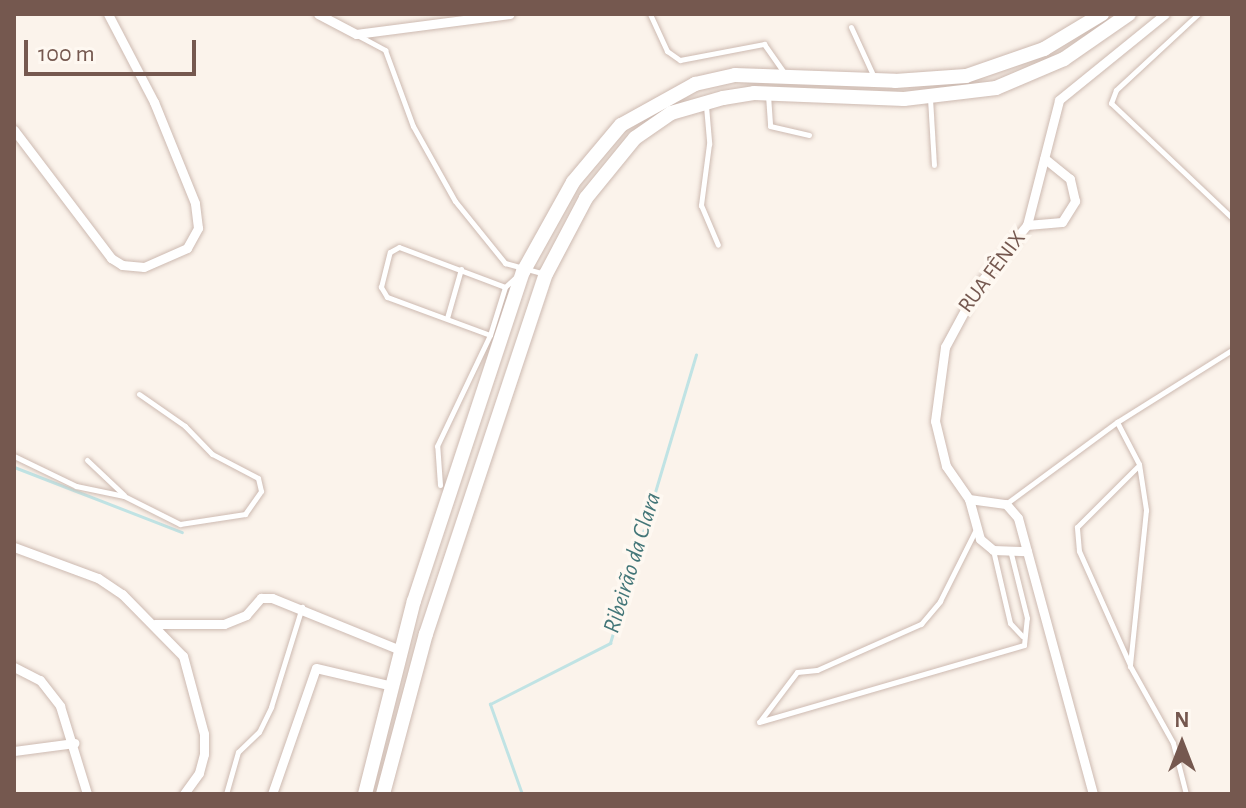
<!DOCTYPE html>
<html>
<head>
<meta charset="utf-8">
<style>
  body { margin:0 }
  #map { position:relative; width:1246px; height:808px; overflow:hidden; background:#fbf3eb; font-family:"Alegreya Sans",sans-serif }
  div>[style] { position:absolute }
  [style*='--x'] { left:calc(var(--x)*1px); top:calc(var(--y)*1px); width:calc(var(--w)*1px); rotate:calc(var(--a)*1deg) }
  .stream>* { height:3px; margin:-1.5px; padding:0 1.5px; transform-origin:1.5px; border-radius:1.5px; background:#c0e3e4 }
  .roads { filter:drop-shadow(0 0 2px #cdbab1) drop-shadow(0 0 2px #cdbab1) }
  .service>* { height:5px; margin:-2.5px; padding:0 2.5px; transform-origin:2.5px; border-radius:2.5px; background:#fff }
  .minor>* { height:9px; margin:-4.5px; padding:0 4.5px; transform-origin:4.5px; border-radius:4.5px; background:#fff }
  .secondary>* { height:14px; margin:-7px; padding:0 7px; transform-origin:7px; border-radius:7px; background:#fff }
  span { translate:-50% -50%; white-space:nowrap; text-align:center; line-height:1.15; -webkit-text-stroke:7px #fef8f1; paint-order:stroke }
  .street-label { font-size:22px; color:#75584f }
  .water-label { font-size:24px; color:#437678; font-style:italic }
  .frame { position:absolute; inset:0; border:16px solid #75584f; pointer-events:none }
  .north { position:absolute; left:1142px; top:704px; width:80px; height:80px; -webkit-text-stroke:6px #fef8f1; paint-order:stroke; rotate:0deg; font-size:22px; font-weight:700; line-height:32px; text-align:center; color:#75584f }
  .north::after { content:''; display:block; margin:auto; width:28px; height:36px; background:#75584f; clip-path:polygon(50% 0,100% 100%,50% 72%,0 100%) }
  .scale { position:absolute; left:24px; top:40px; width:172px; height:36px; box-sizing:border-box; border:4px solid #75584f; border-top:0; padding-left:10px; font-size:24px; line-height:28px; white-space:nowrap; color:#75584f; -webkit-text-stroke:6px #fef8f1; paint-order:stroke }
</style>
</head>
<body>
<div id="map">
  <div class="stream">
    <div style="--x:14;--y:467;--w:180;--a:21.2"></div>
    <div style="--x:522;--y:794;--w:96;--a:-109.6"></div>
    <div style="--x:490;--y:704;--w:135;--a:-26.9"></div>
    <div style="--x:610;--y:643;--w:301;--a:-73.4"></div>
  </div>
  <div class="roads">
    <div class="service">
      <div style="--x:650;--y:14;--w:41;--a:65.3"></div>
      <div style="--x:667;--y:51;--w:16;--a:35"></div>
      <div style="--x:680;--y:60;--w:86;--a:-10.8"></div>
      <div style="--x:764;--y:44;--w:37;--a:55"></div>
      <div style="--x:1198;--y:14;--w:112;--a:137.2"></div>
      <div style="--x:1116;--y:90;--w:14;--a:111"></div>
      <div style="--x:1111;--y:103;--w:167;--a:43.5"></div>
      <div style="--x:851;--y:27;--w:55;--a:65.3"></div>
      <div style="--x:359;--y:36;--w:30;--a:28"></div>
      <div style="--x:385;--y:50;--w:81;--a:69.8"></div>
      <div style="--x:413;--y:126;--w:86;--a:60.8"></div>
      <div style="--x:455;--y:201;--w:80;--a:51.1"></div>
      <div style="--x:505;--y:263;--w:41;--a:15.4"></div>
      <div style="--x:768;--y:95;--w:31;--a:86"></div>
      <div style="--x:770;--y:126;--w:40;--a:13"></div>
      <div style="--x:930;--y:98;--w:67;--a:86.6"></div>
      <div style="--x:706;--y:106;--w:38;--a:85"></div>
      <div style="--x:709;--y:144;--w:62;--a:97.5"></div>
      <div style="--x:701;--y:205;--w:43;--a:67"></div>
      <div style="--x:447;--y:318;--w:51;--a:-74.1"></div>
      <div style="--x:490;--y:335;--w:110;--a:-159.7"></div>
      <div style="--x:387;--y:297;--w:12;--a:-121"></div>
      <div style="--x:381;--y:287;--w:36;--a:-76"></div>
      <div style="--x:390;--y:252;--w:10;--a:-29"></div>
      <div style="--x:399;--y:247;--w:113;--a:20.7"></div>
      <div style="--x:1117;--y:422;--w:47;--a:62.4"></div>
      <div style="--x:1139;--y:464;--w:47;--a:81.3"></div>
      <div style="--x:1146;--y:510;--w:157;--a:95.9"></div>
      <div style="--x:1130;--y:666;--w:88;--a:60.8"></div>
      <div style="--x:1173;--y:743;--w:53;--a:75.7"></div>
      <div style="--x:14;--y:456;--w:69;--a:25.8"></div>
      <div style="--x:76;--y:486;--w:49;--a:11.8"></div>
      <div style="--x:124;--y:496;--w:63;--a:26.6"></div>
      <div style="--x:180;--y:524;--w:66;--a:-8.7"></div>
      <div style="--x:245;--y:514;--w:28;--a:-55"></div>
      <div style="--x:261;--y:491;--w:13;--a:-103"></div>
      <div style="--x:258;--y:478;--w:52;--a:-152.4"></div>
      <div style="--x:212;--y:454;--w:39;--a:-134"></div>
      <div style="--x:185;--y:426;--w:56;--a:-145.2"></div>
      <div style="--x:87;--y:460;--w:51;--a:43.4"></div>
      <div style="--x:440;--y:485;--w:39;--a:-94"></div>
      <div style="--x:437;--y:446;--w:123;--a:-64.5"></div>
      <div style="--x:490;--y:335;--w:50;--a:-72.6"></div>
      <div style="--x:505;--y:287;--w:15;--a:-42"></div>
      <div style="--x:1007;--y:503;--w:137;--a:-36.4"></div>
      <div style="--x:1117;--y:422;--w:136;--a:-32.1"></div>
      <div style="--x:993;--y:550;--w:75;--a:76.9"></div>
      <div style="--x:1010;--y:623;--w:18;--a:47"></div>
      <div style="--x:1130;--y:665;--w:125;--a:-114.1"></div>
      <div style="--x:1079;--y:551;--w:24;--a:-95"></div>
      <div style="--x:1077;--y:527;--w:85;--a:-45"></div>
      <div style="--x:760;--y:721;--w:61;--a:-52.9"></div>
      <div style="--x:797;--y:672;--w:20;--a:-6"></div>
      <div style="--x:817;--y:670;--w:114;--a:-23.9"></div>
      <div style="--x:921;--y:624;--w:30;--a:-50"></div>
      <div style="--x:940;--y:601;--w:78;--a:-63.4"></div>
      <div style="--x:759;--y:722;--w:276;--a:-16.2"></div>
      <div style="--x:1024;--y:645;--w:27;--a:-84"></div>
      <div style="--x:1027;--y:618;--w:66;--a:-104"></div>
      <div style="--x:226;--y:794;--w:44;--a:-74.1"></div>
      <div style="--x:238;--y:752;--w:29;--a:-44"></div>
      <div style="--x:259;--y:732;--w:28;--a:-64"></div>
      <div style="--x:271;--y:707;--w:105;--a:-72.8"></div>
    </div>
    <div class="minor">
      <div style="--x:318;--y:14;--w:43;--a:27.8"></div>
      <div style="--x:356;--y:34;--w:155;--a:-7.4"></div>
      <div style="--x:14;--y:130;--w:161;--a:52.8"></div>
      <div style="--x:111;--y:258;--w:13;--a:32"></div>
      <div style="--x:122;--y:265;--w:22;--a:5"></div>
      <div style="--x:144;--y:267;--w:47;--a:-23.8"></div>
      <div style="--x:187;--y:248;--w:23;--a:-61"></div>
      <div style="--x:198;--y:228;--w:25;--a:-97"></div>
      <div style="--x:195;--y:203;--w:109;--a:-112.1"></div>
      <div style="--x:154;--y:102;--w:99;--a:-117.6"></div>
      <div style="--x:1027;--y:225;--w:35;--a:-5"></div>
      <div style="--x:1062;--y:222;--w:25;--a:-58"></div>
      <div style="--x:1075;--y:201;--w:23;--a:-103"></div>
      <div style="--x:1070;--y:179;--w:33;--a:-141"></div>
      <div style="--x:969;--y:499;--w:40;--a:-124.9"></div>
      <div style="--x:946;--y:466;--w:46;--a:-103.7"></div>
      <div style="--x:935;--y:421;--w:75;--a:-82.3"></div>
      <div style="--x:945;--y:347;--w:72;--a:-61.6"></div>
      <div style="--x:979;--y:284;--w:76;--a:-50.9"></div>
      <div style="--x:1027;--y:225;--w:129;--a:-75.6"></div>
      <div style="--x:1059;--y:100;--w:136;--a:-39.1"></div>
      <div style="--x:969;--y:499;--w:37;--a:8"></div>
      <div style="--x:1006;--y:504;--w:18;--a:49"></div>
      <div style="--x:1018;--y:518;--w:286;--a:74.8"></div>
      <div style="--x:969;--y:499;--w:41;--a:74.6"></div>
      <div style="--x:980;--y:539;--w:17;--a:40"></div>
      <div style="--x:993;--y:550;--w:34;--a:2"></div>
      <div style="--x:14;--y:547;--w:90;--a:20.3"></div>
      <div style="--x:98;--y:578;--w:29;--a:34"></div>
      <div style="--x:122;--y:594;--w:87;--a:45.5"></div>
      <div style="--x:183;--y:656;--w:81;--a:74.9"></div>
      <div style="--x:204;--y:734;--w:20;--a:90"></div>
      <div style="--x:204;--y:754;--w:20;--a:105"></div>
      <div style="--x:199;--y:773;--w:26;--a:126"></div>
      <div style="--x:155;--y:624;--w:69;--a:0"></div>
      <div style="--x:224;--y:624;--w:24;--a:-22"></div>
      <div style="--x:246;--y:615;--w:23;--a:-49"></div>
      <div style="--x:261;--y:598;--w:11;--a:0"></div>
      <div style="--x:272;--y:598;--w:138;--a:22.1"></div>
      <div style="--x:14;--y:667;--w:29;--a:27"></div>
      <div style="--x:40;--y:680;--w:33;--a:52"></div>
      <div style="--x:60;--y:706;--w:92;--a:72.9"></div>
      <div style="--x:14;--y:751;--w:61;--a:-7.6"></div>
      <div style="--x:272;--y:794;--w:133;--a:-70.8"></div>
      <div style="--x:316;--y:668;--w:78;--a:13.3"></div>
    </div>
    <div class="secondary">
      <div style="--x:365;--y:794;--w:199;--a:-75.8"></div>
      <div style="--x:414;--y:601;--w:347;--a:-71.7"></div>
      <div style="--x:523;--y:272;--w:103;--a:-60.9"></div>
      <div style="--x:573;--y:182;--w:75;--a:-49.9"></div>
      <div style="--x:621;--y:125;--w:85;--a:-29"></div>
      <div style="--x:695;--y:84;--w:41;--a:-12.7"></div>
      <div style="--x:735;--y:75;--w:160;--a:2.1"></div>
      <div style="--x:895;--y:81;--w:71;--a:-4"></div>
      <div style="--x:966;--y:76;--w:83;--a:-19.1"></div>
      <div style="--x:1044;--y:49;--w:68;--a:-31.1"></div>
      <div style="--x:383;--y:794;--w:166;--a:-75"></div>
      <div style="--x:426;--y:634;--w:379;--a:-71.6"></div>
      <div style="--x:546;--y:274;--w:86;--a:-62.2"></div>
      <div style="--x:586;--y:198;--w:77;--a:-50.8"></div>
      <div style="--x:635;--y:138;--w:44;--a:-34.8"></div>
      <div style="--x:671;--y:113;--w:54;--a:-16.1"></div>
      <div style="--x:723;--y:98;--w:31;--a:-9"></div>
      <div style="--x:754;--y:93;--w:150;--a:2.3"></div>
      <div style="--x:904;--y:99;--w:93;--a:-6.8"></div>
      <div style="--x:996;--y:88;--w:74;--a:-23.1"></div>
      <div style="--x:1064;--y:59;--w:79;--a:-34.7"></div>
    </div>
  </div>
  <div class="street-label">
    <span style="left:992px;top:272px;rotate:-53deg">RUA FÊNIX</span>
  </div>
  <div class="water-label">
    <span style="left:633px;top:563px;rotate:-73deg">Ribeirão da Clara</span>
  </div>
  <div class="frame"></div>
  <div class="north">N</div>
  <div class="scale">100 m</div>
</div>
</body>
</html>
